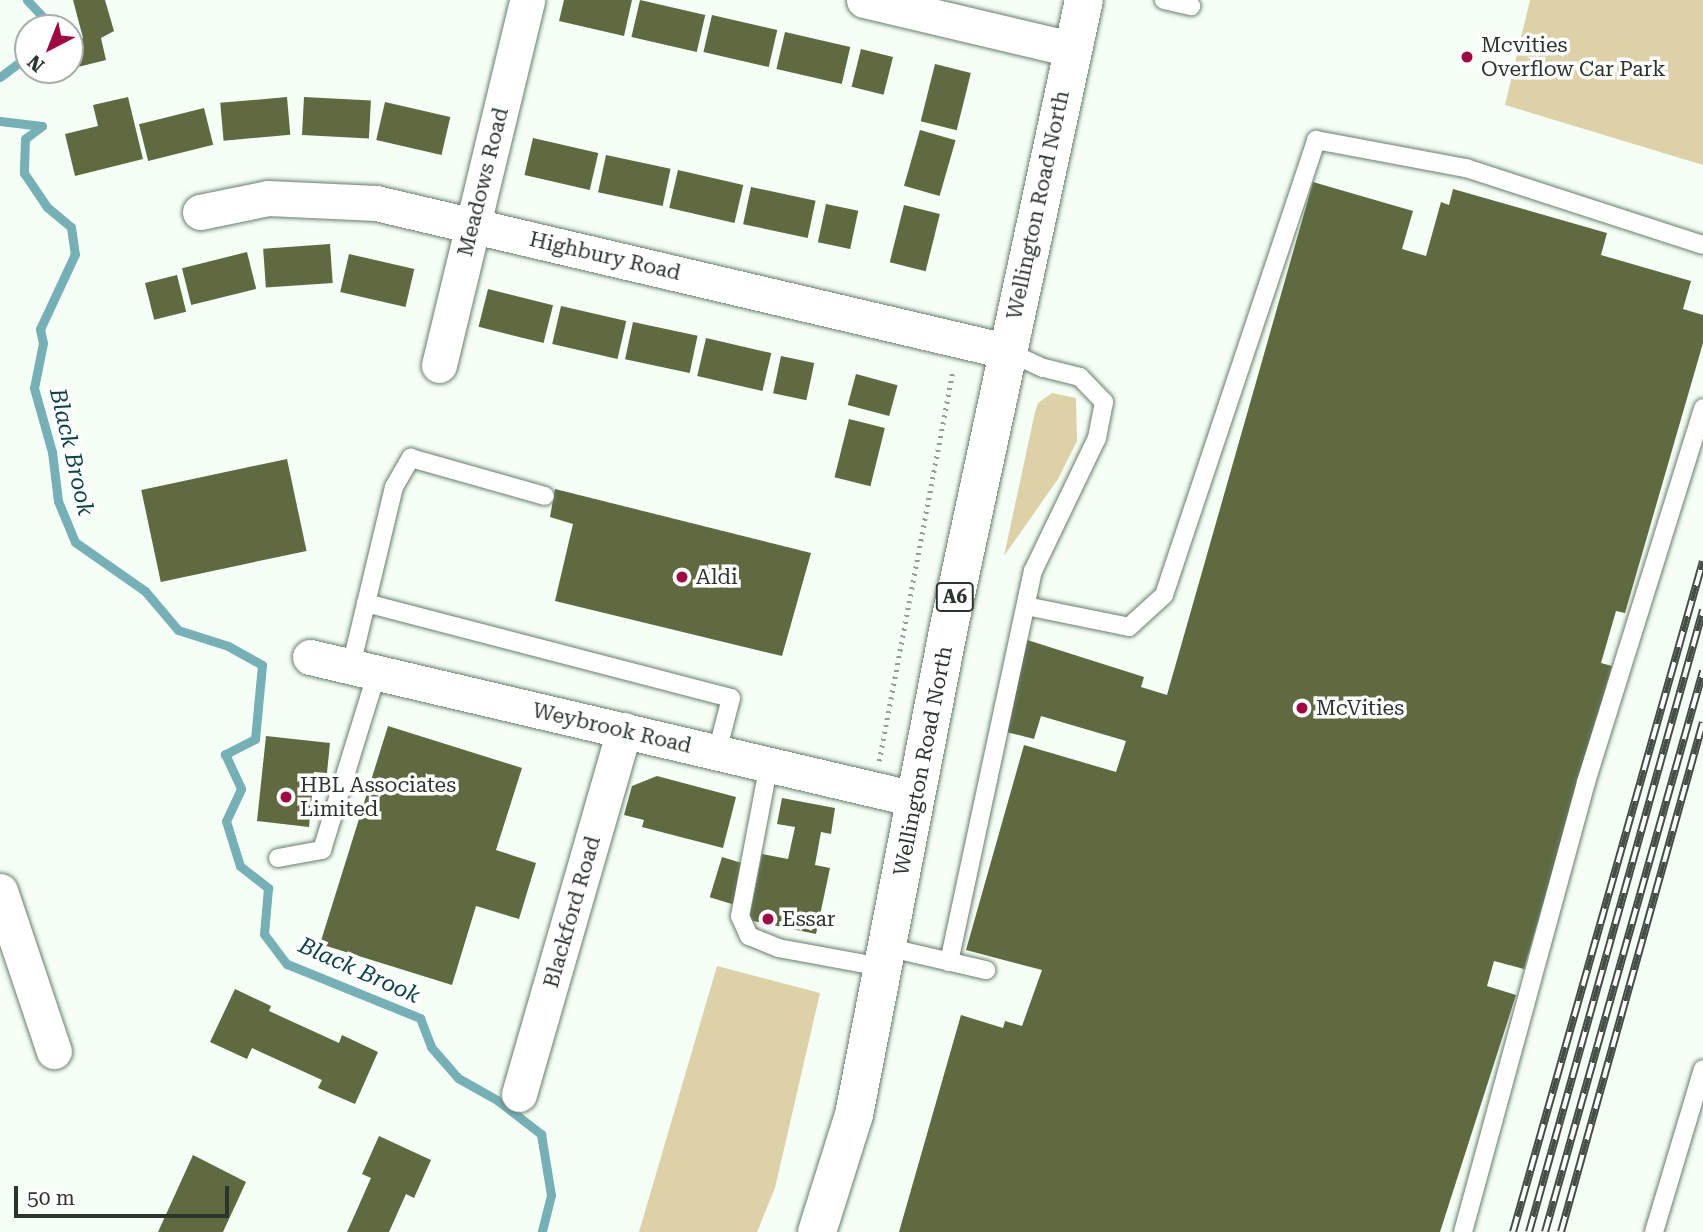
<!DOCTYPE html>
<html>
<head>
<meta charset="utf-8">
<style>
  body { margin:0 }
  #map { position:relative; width:1703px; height:1232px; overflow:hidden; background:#f5fff6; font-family:"Roboto Serif",serif }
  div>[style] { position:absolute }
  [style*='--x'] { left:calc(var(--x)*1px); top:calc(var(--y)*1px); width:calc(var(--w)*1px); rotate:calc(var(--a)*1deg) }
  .green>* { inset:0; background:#ddd1a7 }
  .stream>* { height:9px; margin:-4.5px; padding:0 4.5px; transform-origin:4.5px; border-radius:4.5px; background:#75b0b7 }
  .building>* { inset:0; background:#5f6a41; transform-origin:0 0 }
  .path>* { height:4.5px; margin-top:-2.25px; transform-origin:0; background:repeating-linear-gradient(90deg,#939d94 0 2px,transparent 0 7px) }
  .roads { filter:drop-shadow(0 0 2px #687e6b) drop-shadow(0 0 2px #687e6b) }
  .service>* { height:18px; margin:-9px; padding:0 9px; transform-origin:9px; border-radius:9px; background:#fff }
  .minor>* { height:35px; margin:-17.5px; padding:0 17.5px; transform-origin:17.5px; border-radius:17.5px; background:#fff }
  .trunk>* { height:38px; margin:-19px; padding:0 19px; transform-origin:19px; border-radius:19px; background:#fff }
  .rail>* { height:8px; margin-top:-4px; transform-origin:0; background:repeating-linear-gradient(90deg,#fff 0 16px,#444e46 0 32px); box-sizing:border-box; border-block:2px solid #444e46 }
  .dots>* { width:19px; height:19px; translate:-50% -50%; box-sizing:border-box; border:4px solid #fff; border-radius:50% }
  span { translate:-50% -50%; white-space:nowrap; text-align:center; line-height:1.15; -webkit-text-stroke:7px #fff; paint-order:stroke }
  .shield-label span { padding:2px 5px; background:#fff; border:2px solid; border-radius:5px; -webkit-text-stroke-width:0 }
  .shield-label { font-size:19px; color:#2b352d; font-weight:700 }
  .poi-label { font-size:21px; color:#2b352d }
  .left { translate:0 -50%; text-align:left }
  .street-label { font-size:21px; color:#2b352d }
  .water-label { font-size:23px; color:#0c444a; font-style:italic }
  .north { position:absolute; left:14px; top:14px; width:70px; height:70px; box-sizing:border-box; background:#fff; border:2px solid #aaaeab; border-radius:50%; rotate:222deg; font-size:19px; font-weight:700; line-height:28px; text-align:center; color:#2b352d }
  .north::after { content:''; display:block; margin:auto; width:24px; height:32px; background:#a20743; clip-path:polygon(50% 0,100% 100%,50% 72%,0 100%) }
  .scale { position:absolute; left:14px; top:1186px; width:215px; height:32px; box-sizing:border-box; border:4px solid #2b352d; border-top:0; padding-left:9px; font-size:21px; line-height:24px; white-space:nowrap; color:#2b352d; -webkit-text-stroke:5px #fff; paint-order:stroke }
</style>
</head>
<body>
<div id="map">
  <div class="green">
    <div style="clip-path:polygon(1530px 0,1703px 0,1703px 165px,1505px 105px)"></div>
    <div style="clip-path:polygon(1052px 393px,1076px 398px,1077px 441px,1058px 479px,1004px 556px,1035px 412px,1038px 403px)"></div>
    <div style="clip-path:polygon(717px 966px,820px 993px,775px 1188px,757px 1232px,639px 1232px)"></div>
  </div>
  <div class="stream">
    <div style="--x:27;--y:0;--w:38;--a:47"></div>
    <div style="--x:0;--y:77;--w:35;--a:-37"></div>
    <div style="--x:0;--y:121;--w:42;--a:6.8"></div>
    <div style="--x:42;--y:126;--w:21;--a:143"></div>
    <div style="--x:25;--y:139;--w:34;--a:92"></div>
    <div style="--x:24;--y:173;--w:41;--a:55.9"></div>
    <div style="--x:47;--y:207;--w:31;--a:40"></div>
    <div style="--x:71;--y:227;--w:27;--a:82"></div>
    <div style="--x:75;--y:254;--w:83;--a:115"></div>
    <div style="--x:40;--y:329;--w:14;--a:78"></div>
    <div style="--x:43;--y:343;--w:46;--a:101.3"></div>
    <div style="--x:34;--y:388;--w:66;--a:74.3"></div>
    <div style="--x:52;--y:452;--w:49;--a:83"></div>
    <div style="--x:58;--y:501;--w:44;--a:67.5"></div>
    <div style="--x:75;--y:542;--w:85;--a:35"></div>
    <div style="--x:145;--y:591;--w:51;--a:49.8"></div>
    <div style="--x:178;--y:630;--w:52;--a:17.7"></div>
    <div style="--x:228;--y:646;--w:39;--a:29"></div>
    <div style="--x:262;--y:665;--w:74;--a:95.4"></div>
    <div style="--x:255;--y:739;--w:34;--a:153"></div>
    <div style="--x:225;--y:754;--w:38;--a:65"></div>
    <div style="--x:241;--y:789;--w:35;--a:115"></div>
    <div style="--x:226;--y:821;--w:47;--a:72.7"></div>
    <div style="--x:240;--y:866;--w:36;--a:38"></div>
    <div style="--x:268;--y:888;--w:46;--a:95"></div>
    <div style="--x:264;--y:934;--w:38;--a:53"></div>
    <div style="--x:287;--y:964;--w:144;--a:22.1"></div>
    <div style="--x:420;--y:1018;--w:31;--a:69"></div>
    <div style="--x:431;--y:1047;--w:41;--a:48.9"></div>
    <div style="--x:458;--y:1078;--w:45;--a:29.4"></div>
    <div style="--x:497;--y:1100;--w:56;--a:37.7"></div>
    <div style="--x:541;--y:1134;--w:62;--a:80.7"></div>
    <div style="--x:551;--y:1195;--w:38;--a:104"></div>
  </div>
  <div class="building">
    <div style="clip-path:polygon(73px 0,105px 0,114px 31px,101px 38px,106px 60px,70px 69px,70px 42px,83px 38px)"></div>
    <div style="clip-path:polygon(564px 0,632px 0,624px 36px,559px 21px)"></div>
    <div style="left:640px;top:0;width:67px;height:38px;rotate:13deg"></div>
    <div style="left:712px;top:15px;width:67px;height:38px;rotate:13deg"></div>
    <div style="left:785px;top:32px;width:67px;height:38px;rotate:13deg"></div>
    <div style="left:861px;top:49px;width:33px;height:39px;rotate:14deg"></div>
    <div style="left:935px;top:64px;width:37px;height:59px;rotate:14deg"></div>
    <div style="clip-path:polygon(128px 97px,143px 159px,75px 176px,65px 134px,98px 126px,93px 105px)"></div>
    <div style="left:287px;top:97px;width:38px;height:67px;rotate:85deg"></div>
    <div style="left:304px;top:97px;width:67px;height:38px;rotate:3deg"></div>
    <div style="left:385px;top:102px;width:67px;height:39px;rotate:13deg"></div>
    <div style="left:204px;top:108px;width:38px;height:67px;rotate:76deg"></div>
    <div style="left:920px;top:130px;width:37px;height:58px;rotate:16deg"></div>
    <div style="left:533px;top:138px;width:67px;height:38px;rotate:13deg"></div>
    <div style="left:606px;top:155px;width:66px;height:38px;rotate:12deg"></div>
    <div style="left:678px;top:170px;width:67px;height:39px;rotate:13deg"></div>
    <div style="clip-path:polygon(1313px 182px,1413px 211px,1402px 249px,1426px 256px,1441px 202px,1449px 205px,1453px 189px,1607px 233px,1601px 255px,1691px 281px,1683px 309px,1703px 315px,1703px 343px,1625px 613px,1616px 611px,1601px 663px,1612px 666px,1524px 969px,1494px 961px,1487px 986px,1516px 995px,1440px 1232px,899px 1232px,961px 1015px,1003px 1028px,1005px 1021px,1022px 1026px,1042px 970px,966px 950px,1024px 745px,1116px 772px,1126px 741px,1041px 716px,1034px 739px,999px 730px,1021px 638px,1144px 677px,1141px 687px,1167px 695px)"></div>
    <div style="left:751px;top:187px;width:66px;height:38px;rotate:12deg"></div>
    <div style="left:826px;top:204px;width:33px;height:39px;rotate:12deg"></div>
    <div style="left:904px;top:205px;width:37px;height:59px;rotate:14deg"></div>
    <div style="left:330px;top:244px;width:39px;height:67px;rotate:86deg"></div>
    <div style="left:247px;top:252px;width:38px;height:67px;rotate:76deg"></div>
    <div style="left:349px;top:254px;width:67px;height:39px;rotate:13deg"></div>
    <div style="left:177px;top:275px;width:38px;height:33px;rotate:76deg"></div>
    <div style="left:488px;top:289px;width:67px;height:39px;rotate:14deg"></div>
    <div style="left:561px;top:306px;width:67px;height:39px;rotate:13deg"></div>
    <div style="left:633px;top:322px;width:66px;height:38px;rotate:12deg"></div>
    <div style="left:706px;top:338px;width:67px;height:39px;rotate:13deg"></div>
    <div style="left:781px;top:356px;width:34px;height:38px;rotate:12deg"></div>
    <div style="left:856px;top:374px;width:43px;height:32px;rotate:15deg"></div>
    <div style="left:849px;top:419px;width:37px;height:60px;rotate:14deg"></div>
    <div style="left:287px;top:459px;width:94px;height:149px;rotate:78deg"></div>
    <div style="clip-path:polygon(555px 489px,811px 553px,782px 656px,555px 601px,573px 524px,550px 517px)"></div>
    <div style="clip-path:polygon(388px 726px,522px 768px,496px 850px,536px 863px,519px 919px,476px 906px,452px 985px,320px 944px)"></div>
    <div style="clip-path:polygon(266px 736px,330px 743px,327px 773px,314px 772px,309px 827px,257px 821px)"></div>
    <div style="clip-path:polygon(657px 776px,736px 797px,723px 848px,642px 827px,644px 820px,624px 815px,632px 786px)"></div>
    <div style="clip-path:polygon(782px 798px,835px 808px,831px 834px,821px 832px,815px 865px,830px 868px,816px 934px,749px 920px,762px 854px,788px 859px,795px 827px,777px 824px)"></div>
    <div style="left:722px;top:857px;width:24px;height:42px;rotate:17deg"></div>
    <div style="clip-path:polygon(235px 989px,271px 1006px,269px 1011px,339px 1043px,342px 1035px,378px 1052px,355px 1104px,318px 1088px,322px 1080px,252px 1048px,247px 1059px,210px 1042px)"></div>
    <div style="clip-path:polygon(379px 1136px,431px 1160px,414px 1198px,406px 1194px,389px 1232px,347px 1232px,371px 1178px,362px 1174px)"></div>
    <div style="clip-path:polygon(193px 1155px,246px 1182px,223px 1232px,158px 1232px)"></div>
  </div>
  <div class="path">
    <div style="--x:879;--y:761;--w:397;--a:-79.3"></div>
  </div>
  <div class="roads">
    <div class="service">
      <div style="--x:1164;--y:0;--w:28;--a:13"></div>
      <div style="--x:366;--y:603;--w:377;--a:14.6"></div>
      <div style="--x:731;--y:698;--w:56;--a:104.5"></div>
      <div style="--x:1026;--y:606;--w:105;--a:11.5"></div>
      <div style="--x:1129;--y:627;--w:47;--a:-42.4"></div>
      <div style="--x:1164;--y:595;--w:480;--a:-71.5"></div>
      <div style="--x:1316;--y:140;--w:153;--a:10.6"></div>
      <div style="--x:1466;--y:168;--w:249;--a:18"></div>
      <div style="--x:351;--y:666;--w:184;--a:-76.5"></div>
      <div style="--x:394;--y:487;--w:34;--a:-60"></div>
      <div style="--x:411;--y:458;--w:139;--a:15.8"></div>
      <div style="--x:769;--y:764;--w:155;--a:100.8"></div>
      <div style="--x:740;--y:916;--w:22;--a:66"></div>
      <div style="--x:749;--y:936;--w:31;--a:22"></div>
      <div style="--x:778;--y:948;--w:106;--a:10.4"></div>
      <div style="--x:278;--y:858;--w:45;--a:-10.3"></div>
      <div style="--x:322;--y:850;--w:186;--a:-72.8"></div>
      <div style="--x:886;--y:947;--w:103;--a:13"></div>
      <div style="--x:949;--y:962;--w:400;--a:-77.9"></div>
      <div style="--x:1033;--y:571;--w:148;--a:-64.3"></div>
      <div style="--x:1097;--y:438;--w:37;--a:-79"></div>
      <div style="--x:1104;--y:402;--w:35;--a:-134"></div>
      <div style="--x:1080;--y:377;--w:38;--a:-166"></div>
      <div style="--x:1043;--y:368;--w:40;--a:-155"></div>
      <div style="--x:1463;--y:1232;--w:467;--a:-74.7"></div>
      <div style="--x:1586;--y:782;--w:392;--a:-72.6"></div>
      <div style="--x:1654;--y:1232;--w:170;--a:-73.3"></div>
    </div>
    <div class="minor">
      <div style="--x:864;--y:0;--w:214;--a:13.3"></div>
      <div style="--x:200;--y:212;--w:69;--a:-11.6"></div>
      <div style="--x:268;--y:198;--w:108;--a:2.7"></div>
      <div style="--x:376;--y:203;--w:647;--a:13.22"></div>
      <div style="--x:439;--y:365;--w:375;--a:-76.4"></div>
      <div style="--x:310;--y:657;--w:621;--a:13.21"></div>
      <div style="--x:0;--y:891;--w:169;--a:71.4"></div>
      <div style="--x:519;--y:1094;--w:379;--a:-73.9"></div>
    </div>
    <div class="trunk">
      <div style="--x:817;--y:1232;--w:123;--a:-72.5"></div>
      <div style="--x:854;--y:1115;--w:493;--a:-79"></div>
      <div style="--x:948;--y:631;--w:645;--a:-77.84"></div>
    </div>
  </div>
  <div class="rail">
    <div style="--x:1513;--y:1232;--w:697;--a:-74.19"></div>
    <div style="--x:1529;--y:1232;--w:646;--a:-74.37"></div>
    <div style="--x:1545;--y:1232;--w:583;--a:-74.27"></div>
    <div style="--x:1561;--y:1232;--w:529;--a:-74.44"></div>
  </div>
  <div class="dots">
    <div style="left:1467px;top:57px;background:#a20743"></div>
    <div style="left:682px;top:577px;background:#a20743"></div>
    <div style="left:1302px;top:708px;background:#a20743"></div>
    <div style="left:286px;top:797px;background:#a20743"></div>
    <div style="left:768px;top:919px;background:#a20743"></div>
  </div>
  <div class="shield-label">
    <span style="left:955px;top:597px">A6</span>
  </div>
  <div class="poi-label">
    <span class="left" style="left:1481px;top:57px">Mcvities<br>Overflow Car Park</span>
    <span class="left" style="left:696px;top:577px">Aldi</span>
    <span class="left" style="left:1316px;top:708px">McVities</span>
    <span class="left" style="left:300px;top:797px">HBL Associates<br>Limited</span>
    <span class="left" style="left:782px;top:919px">Essar</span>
  </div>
  <div class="street-label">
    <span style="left:483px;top:182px;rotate:-76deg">Meadows Road</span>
    <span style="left:1038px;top:205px;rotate:-78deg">Wellington Road North</span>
    <span style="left:605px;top:256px;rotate:13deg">Highbury Road</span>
    <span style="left:612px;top:728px;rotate:13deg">Weybrook Road</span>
    <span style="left:923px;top:761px;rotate:-79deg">Wellington Road North</span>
    <span style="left:572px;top:912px;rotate:-74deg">Blackford Road</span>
  </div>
  <div class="water-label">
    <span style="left:71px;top:452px;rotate:77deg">Black Brook</span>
    <span style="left:359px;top:971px;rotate:24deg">Black Brook</span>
  </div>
  <div class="north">N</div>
  <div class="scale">50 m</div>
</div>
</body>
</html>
